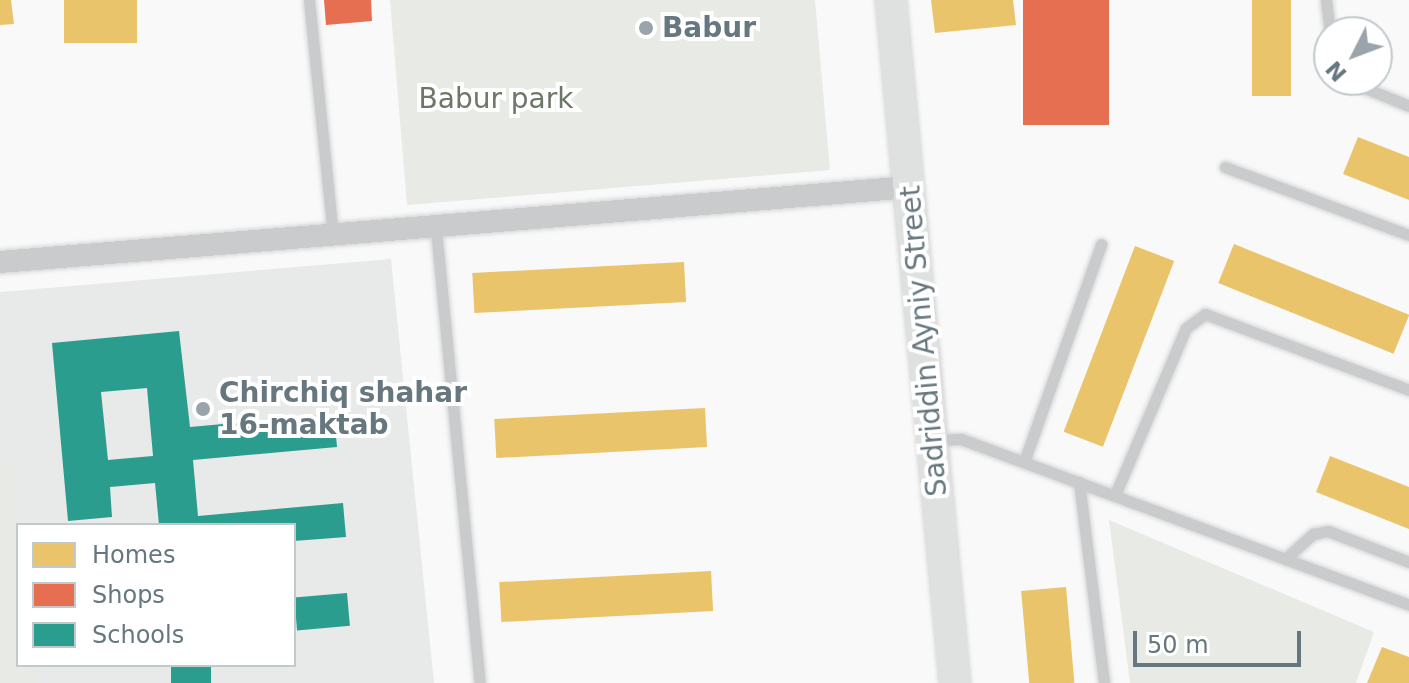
<!DOCTYPE html>
<html>
<head>
<meta charset="utf-8">
<style>
  body { margin:0 }
  #map { position:relative; width:1409px; height:683px; overflow:hidden; background:#f9f9f9; font-family:"DejaVu Sans",sans-serif }
  div>[style] { position:absolute }
  [style*='--x'] { left:calc(var(--x)*1px); top:calc(var(--y)*1px); width:calc(var(--w)*1px); rotate:calc(var(--a)*1deg) }
  .built>* { inset:0; background:#e8e9e9 }
  .green>* { inset:0; background:#e8eae6 }
  .homes>* { inset:0; background:#e9c46a; transform-origin:0 0 }
  .shops>* { inset:0; background:#e76f51; transform-origin:0 0 }
  .schools>* { inset:0; background:#2a9d8f; transform-origin:0 0 }
  .roads { filter:drop-shadow(0 0 2px #d4d5d6) drop-shadow(0 0 2px #d4d5d6) }
  .lane>* { height:11px; margin:-5.5px; padding:0 5.5px; transform-origin:5.5px; border-radius:5.5px; background:#cacbcc }
  .street>* { height:22px; margin:-11px; padding:0 11px; transform-origin:11px; border-radius:11px; background:#cacbcc }
  .secondary>* { height:30px; margin:-15px; padding:0 15px; transform-origin:15px; border-radius:15px; background:#dfe0e0 }
  .dots>* { width:22px; height:22px; translate:-50% -50%; box-sizing:border-box; border:4px solid #fff; border-radius:50% }
  span { translate:-50% -50%; white-space:nowrap; text-align:center; line-height:1.15; -webkit-text-stroke:8px #fff; paint-order:stroke }
  .poi-label { font-size:28px; color:#67777f; font-weight:700 }
  .left { translate:0 -50%; text-align:left }
  .park-label { font-size:28px; color:#6b7866 }
  .street-label { font-size:28px; color:#67777f }
  .legend { position:absolute; left:16px; top:523px; width:280px; height:144px; box-sizing:border-box; background:#fff; border:2px solid #c2c9cc; margin:0; padding:10px 14px; list-style:none; font-size:24px; color:#67777f }
  .legend li { display:flex; align-items:center; gap:16px; height:40px }
  .legend b { width:40px; border:2px solid #c2c9cc }
  .north { position:absolute; left:1313px; top:16px; width:80px; height:80px; box-sizing:border-box; background:#fff; border:2px solid #c2c9cc; border-radius:50%; rotate:228deg; font-size:22px; font-weight:700; line-height:32px; text-align:center; color:#67777f }
  .north::after { content:''; display:block; margin:auto; width:28px; height:36px; background:#9aa4aa; clip-path:polygon(50% 0,100% 100%,50% 72%,0 100%) }
  .scale { position:absolute; left:1133px; top:631px; width:168px; height:36px; box-sizing:border-box; border:4px solid #67777f; border-top:0; padding-left:10px; font-size:24px; line-height:28px; white-space:nowrap; color:#67777f; -webkit-text-stroke:6px #fff; paint-order:stroke }
</style>
</head>
<body>
<div id="map">
  <div class="built">
    <div style="clip-path:polygon(evenodd,391px 259px,434px 683px,0 683px,0 292px,391px 259px,18px 525px,294px 525px,294px 665px,18px 665px,18px 525px)"></div>
  </div>
  <div class="green">
    <div style="clip-path:polygon(390px 0,815px 0,830px 170px,407px 205px)"></div>
    <div style="clip-path:polygon(15px 460px,18px 665px,34px 665px,36px 683px,0 683px,0 461px)"></div>
    <div style="clip-path:polygon(1109px 520px,1374px 632px,1356px 683px,1130px 683px)"></div>
  </div>
  <div class="homes">
    <div style="clip-path:polygon(0 0,11px 0,14px 24px,0 25px)"></div>
    <div style="left:64px;top:0;width:73px;height:43px"></div>
    <div style="clip-path:polygon(931px 0,1013px 0,1016px 25px,935px 33px)"></div>
    <div style="left:1252px;top:0;width:39px;height:96px"></div>
    <div style="clip-path:polygon(1358px 137px,1409px 157px,1409px 200px,1343px 174px)"></div>
    <div style="left:1234px;top:244px;width:189px;height:42px;rotate:22deg"></div>
    <div style="left:1135px;top:246px;width:42px;height:199px;rotate:21deg"></div>
    <div style="left:684px;top:262px;width:40px;height:212px;rotate:87deg"></div>
    <div style="left:705px;top:408px;width:39px;height:211px;rotate:87deg"></div>
    <div style="clip-path:polygon(1330px 456px,1409px 487px,1409px 529px,1316px 492px)"></div>
    <div style="left:711px;top:571px;width:40px;height:212px;rotate:87deg"></div>
    <div style="left:1066px;top:587px;width:96px;height:45px;rotate:85deg"></div>
    <div style="clip-path:polygon(1382px 647px,1409px 657px,1409px 683px,1367px 683px)"></div>
  </div>
  <div class="shops">
    <div style="clip-path:polygon(324px 0,371px 0,372px 21px,326px 25px)"></div>
    <div style="left:1023px;top:0;width:86px;height:125px"></div>
  </div>
  <div class="schools">
    <div style="clip-path:polygon(evenodd,179px 331px,190px 427px,334px 414px,337px 447px,193px 460px,198px 516px,343px 503px,346px 537px,294px 541px,294px 525px,159px 525px,155px 483px,110px 487px,112px 517px,68px 521px,52px 343px,179px 331px,147px 388px,153px 456px,108px 460px,101px 392px,147px 388px)"></div>
    <div style="left:347px;top:593px;width:33px;height:53px;rotate:85deg"></div>
    <div style="left:171px;top:665px;width:40px;height:18px"></div>
  </div>
  <div class="roads">
    <div class="lane">
      <div style="--x:309;--y:0;--w:239;--a:84.2"></div>
      <div style="--x:1326;--y:0;--w:32;--a:83"></div>
      <div style="--x:1345;--y:80;--w:69;--a:22.1"></div>
      <div style="--x:1225;--y:167;--w:196;--a:20.3"></div>
      <div style="--x:436;--y:229;--w:456;--a:84.5"></div>
      <div style="--x:934;--y:440;--w:27;--a:-2"></div>
      <div style="--x:961;--y:439;--w:478;--a:20.3"></div>
      <div style="--x:1024;--y:462;--w:231;--a:-70.5"></div>
      <div style="--x:1079;--y:482;--w:203;--a:82.9"></div>
      <div style="--x:1115;--y:495;--w:181;--a:-67"></div>
      <div style="--x:1186;--y:328;--w:24;--a:-36"></div>
      <div style="--x:1205;--y:314;--w:218;--a:20.4"></div>
      <div style="--x:1285;--y:559;--w:38;--a:-42"></div>
      <div style="--x:1313;--y:534;--w:15;--a:-11"></div>
      <div style="--x:1328;--y:531;--w:87;--a:20.9"></div>
    </div>
    <div class="street">
      <div style="--x:0;--y:262;--w:913;--a:-4.71"></div>
    </div>
    <div class="secondary">
      <div style="--x:891;--y:0;--w:686;--a:84.65"></div>
    </div>
  </div>
  <div class="dots">
    <div style="left:646px;top:28px;background:#9aa4aa"></div>
    <div style="left:203px;top:409px;background:#9aa4aa"></div>
  </div>
  <div class="poi-label">
    <span class="left" style="left:662px;top:28px">Babur</span>
    <span class="left" style="left:219px;top:409px">Chirchiq shahar<br>16-maktab</span>
  </div>
  <div class="park-label">
    <span style="left:496px;top:99px">Babur park</span>
  </div>
  <div class="street-label">
    <span style="left:924px;top:341px;rotate:-95deg">Sadriddin Ayniy Street</span>
  </div>
  <ul class="legend">
  <li><b style="height:22px;background:#e9c46a"></b>Homes</li>
  <li><b style="height:22px;background:#e76f51"></b>Shops</li>
  <li><b style="height:22px;background:#2a9d8f"></b>Schools</li>
  </ul>
  <div class="north">N</div>
  <div class="scale">50 m</div>
</div>
</body>
</html>
